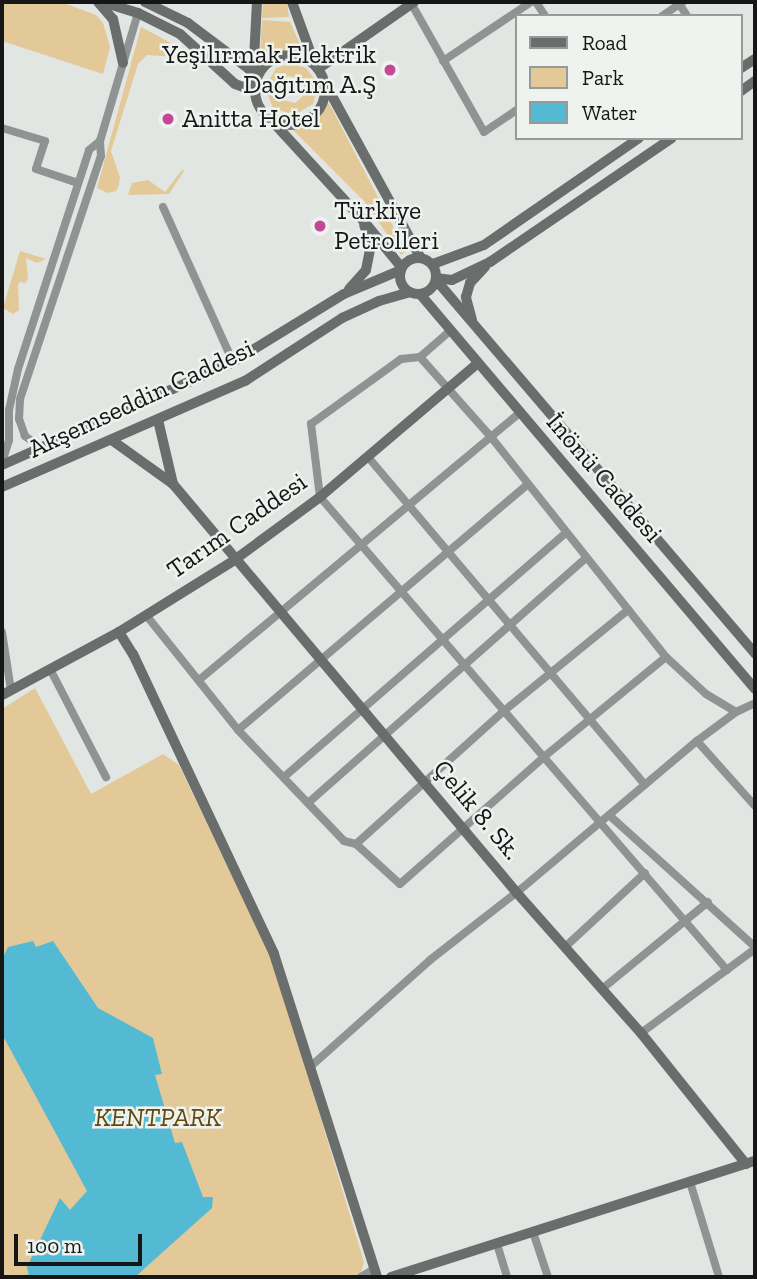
<!DOCTYPE html>
<html>
<head>
<meta charset="utf-8">
<style>
  body { margin:0 }
  #map { position:relative; width:757px; height:1279px; overflow:hidden; background:#e1e6e2; font-family:"Zilla Slab",serif }
  div>[style] { position:absolute }
  [style*='--x'] { left:calc(var(--x)*1px); top:calc(var(--y)*1px); width:calc(var(--w)*1px); rotate:calc(var(--a)*1deg) }
  .green>* { inset:0; background:#e2c997 }
  .water>* { inset:0; background:#54b9d2 }
  .street>* { height:8px; margin:-4px; padding:0 4px; transform-origin:4px; border-radius:4px; background:#909393 }
  .secondary>* { height:10px; margin:-5px; padding:0 5px; transform-origin:5px; border-radius:5px; background:#696d6c }
  .secondary>.ring { margin:-5px; padding:0; box-sizing:content-box; background:none; border:10px solid #696d6c; border-radius:50% }
  .dots>* { width:19px; height:19px; translate:-50% -50%; box-sizing:border-box; border:4px solid #eef3ef; border-radius:50% }
  span { translate:-50% -50%; white-space:nowrap; text-align:center; line-height:1.15; -webkit-text-stroke:5px #eef3ef; paint-order:stroke }
  .poi-label { font-size:26px; color:#151615 }
  .right { translate:-100% -50%; text-align:right }
  .left { translate:0 -50%; text-align:left }
  .street-label { font-size:26px; color:#151615 }
  .park-label { font-size:26px; color:#60490f; font-style:italic }
  .frame { position:absolute; inset:0; border:4px solid #151615; pointer-events:none }
  .legend { position:absolute; left:515px; top:14px; width:228px; height:126px; box-sizing:border-box; background:#eef3ef; border:2px solid #979b98; margin:0; padding:9px 12px; list-style:none; font-size:21px; color:#151615 }
  .legend li { display:flex; align-items:center; gap:14px; height:35px }
  .legend b { width:35px; border:2px solid #979b98 }
  .scale { position:absolute; left:14px; top:1234px; width:128px; height:32px; box-sizing:border-box; border:4px solid #151615; border-top:0; padding-left:9px; font-size:21px; line-height:24px; white-space:nowrap; color:#151615; -webkit-text-stroke:5px #eef3ef; paint-order:stroke }
</style>
</head>
<body>
<div id="map">
  <div class="green">
    <div style="clip-path:polygon(61px 2px,96px 15px,103px 23px,110px 47px,103px 74px,2px 41px,2px 2px)"></div>
    <div style="clip-path:polygon(263px 2px,287px 2px,289px 17px,262px 18px)"></div>
    <div style="clip-path:polygon(262px 20px,290px 22px,303px 51px,260px 57px)"></div>
    <div style="clip-path:polygon(141px 27px,184px 50px,176px 57px,147px 55px,138px 64px,111px 151px,120px 177px,119px 185px,116px 191px,108px 193px,97px 188px)"></div>
    <div style="clip-path:polygon(evenodd,291px 63px,306px 68px,316px 81px,317px 89px,313px 104px,294px 115px,273px 108px,265px 88px,276px 68px,291px 63px,289px 76px,298px 78px,304px 85px,302px 97px,295px 103px,283px 100px,278px 93px,281px 80px,289px 76px)"></div>
    <div style="clip-path:polygon(329px 103px,406px 251px,401px 255px,365px 202px,292px 129px,320px 115px)"></div>
    <div style="clip-path:polygon(182px 170px,184px 171px,169px 194px,128px 195px,132px 183px,148px 180px,165px 192px)"></div>
    <div style="clip-path:polygon(20px 251px,46px 259px,37px 263px,26px 258px,28px 278px,26px 283px,20px 282px,18px 285px,19px 310px,13px 314px,3px 308px)"></div>
    <div style="clip-path:polygon(35px 688px,91px 794px,163px 754px,179px 765px,275px 966px,364px 1262px,361px 1273px,353px 1277px,2px 1277px,2px 709px)"></div>
  </div>
  <div class="water">
    <div style="clip-path:polygon(33px 941px,36px 947px,53px 941px,98px 1008px,153px 1038px,162px 1074px,155px 1075px,175px 1143px,182px 1142px,203px 1197px,213px 1197px,212px 1208px,135px 1277px,29px 1277px,27px 1267px,60px 1198px,70px 1210px,87px 1191px,2px 1034px,2px 959px,8px 947px)"></div>
  </div>
  <div class="street">
    <div style="--x:536;--y:2;--w:17;--a:57"></div>
    <div style="--x:678;--y:2;--w:17;--a:57"></div>
    <div style="--x:411;--y:3;--w:148;--a:60.5"></div>
    <div style="--x:484;--y:132;--w:40;--a:-34"></div>
    <div style="--x:662;--y:16;--w:25;--a:-34"></div>
    <div style="--x:443;--y:61;--w:106;--a:-33.8"></div>
    <div style="--x:2;--y:128;--w:45;--a:16.8"></div>
    <div style="--x:45;--y:141;--w:29;--a:108"></div>
    <div style="--x:36;--y:169;--w:44;--a:18.4"></div>
    <div style="--x:163;--y:207;--w:170;--a:65.7"></div>
    <div style="--x:420;--y:357;--w:40;--a:-41"></div>
    <div style="--x:42;--y:448;--w:21;--a:-145"></div>
    <div style="--x:25;--y:436;--w:18;--a:-109"></div>
    <div style="--x:19;--y:419;--w:20;--a:-87"></div>
    <div style="--x:20;--y:399;--w:256;--a:-71.6"></div>
    <div style="--x:101;--y:156;--w:15;--a:-94"></div>
    <div style="--x:100;--y:141;--w:134;--a:-73.5"></div>
    <div style="--x:368;--y:457;--w:429;--a:49.8"></div>
    <div style="--x:2;--y:462;--w:23;--a:-72"></div>
    <div style="--x:9;--y:440;--w:30;--a:-90"></div>
    <div style="--x:9;--y:410;--w:42;--a:-77.6"></div>
    <div style="--x:18;--y:369;--w:230;--a:-72"></div>
    <div style="--x:89;--y:150;--w:14;--a:-39"></div>
    <div style="--x:146;--y:615;--w:147;--a:51.3"></div>
    <div style="--x:238;--y:730;--w:153;--a:46.3"></div>
    <div style="--x:344;--y:841;--w:12;--a:14"></div>
    <div style="--x:356;--y:844;--w:59;--a:42.3"></div>
    <div style="--x:400;--y:884;--w:193;--a:-41.4"></div>
    <div style="--x:545;--y:756;--w:156;--a:-39.3"></div>
    <div style="--x:2;--y:632;--w:59;--a:81.2"></div>
    <div style="--x:50;--y:669;--w:122;--a:62.6"></div>
    <div style="--x:199;--y:680;--w:417;--a:-39.8"></div>
    <div style="--x:238;--y:730;--w:379;--a:-40.3"></div>
    <div style="--x:697;--y:741;--w:87;--a:48.3"></div>
    <div style="--x:284;--y:777;--w:373;--a:-40.9"></div>
    <div style="--x:308;--y:803;--w:369;--a:-41.4"></div>
    <div style="--x:609;--y:815;--w:197;--a:42.1"></div>
    <div style="--x:356;--y:844;--w:200;--a:-42"></div>
    <div style="--x:505;--y:710;--w:159;--a:-39.1"></div>
    <div style="--x:565;--y:947;--w:109;--a:-42.8"></div>
    <div style="--x:727;--y:970;--w:624;--a:-130.71"></div>
    <div style="--x:320;--y:497;--w:74;--a:-97"></div>
    <div style="--x:311;--y:424;--w:111;--a:-35.8"></div>
    <div style="--x:401;--y:359;--w:19;--a:-6"></div>
    <div style="--x:420;--y:357;--w:107;--a:48.4"></div>
    <div style="--x:491;--y:437;--w:281;--a:51.5"></div>
    <div style="--x:666;--y:657;--w:54;--a:42.8"></div>
    <div style="--x:706;--y:694;--w:35;--a:31"></div>
    <div style="--x:602;--y:989;--w:137;--a:-39.4"></div>
    <div style="--x:641;--y:1033;--w:142;--a:-36.4"></div>
    <div style="--x:310;--y:1067;--w:161;--a:-41.7"></div>
    <div style="--x:430;--y:960;--w:115;--a:-38"></div>
    <div style="--x:521;--y:889;--w:230;--a:-40.1"></div>
    <div style="--x:697;--y:741;--w:49;--a:-36.6"></div>
    <div style="--x:736;--y:712;--w:21;--a:-25"></div>
    <div style="--x:690;--y:1182;--w:99;--a:73"></div>
    <div style="--x:533;--y:1232;--w:47;--a:71.6"></div>
    <div style="--x:497;--y:1244;--w:34;--a:73"></div>
    <div style="--x:361;--y:1277;--w:15;--a:-32"></div>
  </div>
  <div class="secondary">
    <div style="--x:98;--y:2;--w:23;--a:49"></div>
    <div style="--x:113;--y:19;--w:45;--a:77.2"></div>
    <div style="--x:102;--y:2;--w:38;--a:17"></div>
    <div style="--x:138;--y:13;--w:47;--a:26.6"></div>
    <div style="--x:180;--y:34;--w:74;--a:42.3"></div>
    <div style="--x:235;--y:84;--w:20;--a:20"></div>
    <div style="--x:145;--y:2;--w:48;--a:26"></div>
    <div style="--x:188;--y:23;--w:76;--a:37"></div>
    <div style="--x:249;--y:69;--w:12;--a:55"></div>
    <div style="--x:257;--y:2;--w:58;--a:93"></div>
    <div style="--x:254;--y:60;--w:14;--a:73"></div>
    <div style="--x:292;--y:2;--w:67;--a:69.9"></div>
    <div class="ring" style="left:255px;top:55px;width:60px;height:60px"></div>
    <div style="--x:741;--y:68;--w:17;--a:-33"></div>
    <div style="--x:318;--y:69;--w:117;--a:-34.9"></div>
    <div style="--x:326;--y:85;--w:196;--a:61.3"></div>
    <div style="--x:741;--y:91;--w:17;--a:-36"></div>
    <div style="--x:273;--y:122;--w:132;--a:47.5"></div>
    <div style="--x:362;--y:219;--w:63;--a:50.8"></div>
    <div class="ring" style="left:400px;top:258px;width:26px;height:26px"></div>
    <div style="--x:433;--y:264;--w:54;--a:-20.4"></div>
    <div style="--x:484;--y:245;--w:188;--a:-34.6"></div>
    <div style="--x:436;--y:278;--w:16;--a:7"></div>
    <div style="--x:452;--y:280;--w:42;--a:-25.3"></div>
    <div style="--x:490;--y:262;--w:220;--a:-34.3"></div>
    <div style="--x:436;--y:280;--w:492;--a:49.5"></div>
    <div style="--x:349;--y:289;--w:25;--a:-48"></div>
    <div style="--x:366;--y:270;--w:25;--a:-79"></div>
    <div style="--x:371;--y:245;--w:21;--a:-109"></div>
    <div style="--x:420;--y:294;--w:518;--a:49.7"></div>
    <div style="--x:472;--y:320;--w:24;--a:-105"></div>
    <div style="--x:466;--y:297;--w:15;--a:-74"></div>
    <div style="--x:470;--y:283;--w:22;--a:-47"></div>
    <div style="--x:158;--y:420;--w:66;--a:76.8"></div>
    <div style="--x:113;--y:441;--w:74;--a:35.6"></div>
    <div style="--x:173;--y:484;--w:534;--a:49.93"></div>
    <div style="--x:517;--y:893;--w:187;--a:48.5"></div>
    <div style="--x:641;--y:1033;--w:168;--a:51.3"></div>
    <div style="--x:2;--y:465;--w:253;--a:-24"></div>
    <div style="--x:233;--y:362;--w:130;--a:-31.5"></div>
    <div style="--x:344;--y:294;--w:62;--a:-22.8"></div>
    <div style="--x:2;--y:487;--w:265;--a:-23.6"></div>
    <div style="--x:245;--y:381;--w:116;--a:-33"></div>
    <div style="--x:342;--y:318;--w:41;--a:-24.7"></div>
    <div style="--x:379;--y:301;--w:32;--a:-16"></div>
    <div style="--x:119;--y:632;--w:26;--a:58"></div>
    <div style="--x:133;--y:654;--w:331;--a:64.8"></div>
    <div style="--x:274;--y:954;--w:339;--a:72.3"></div>
    <div style="--x:2;--y:695;--w:133;--a:-28.3"></div>
    <div style="--x:119;--y:632;--w:134;--a:-31.9"></div>
    <div style="--x:233;--y:561;--w:108;--a:-36.3"></div>
    <div style="--x:320;--y:497;--w:206;--a:-40.3"></div>
    <div style="--x:391;--y:1277;--w:382;--a:-17.7"></div>
  </div>
  <div class="dots">
    <div style="left:390px;top:70px;background:#c54795"></div>
    <div style="left:168px;top:119px;background:#c54795"></div>
    <div style="left:320px;top:226px;background:#c54795"></div>
  </div>
  <div class="poi-label">
    <span class="right" style="left:376px;top:70px">Yeşilırmak Elektrik<br>Dağıtım A.Ş</span>
    <span class="left" style="left:182px;top:119px">Anitta Hotel</span>
    <span class="left" style="left:334px;top:226px">Türkiye<br>Petrolleri</span>
  </div>
  <div class="street-label">
    <span style="left:141px;top:399px;rotate:-25deg">Akşemseddin Caddesi</span>
    <span style="left:604px;top:478px;rotate:49deg">İnönü Caddesi</span>
    <span style="left:237px;top:526px;rotate:-35deg">Tarım Caddesi</span>
    <span style="left:477px;top:810px;rotate:50deg">Çelik 8. Sk.</span>
  </div>
  <div class="park-label">
    <span style="left:158px;top:1118px">KENTPARK</span>
  </div>
  <div class="frame"></div>
  <ul class="legend">
  <li><b style="height:9px;background:#696d6c"></b>Road</li>
  <li><b style="height:19px;background:#e2c997"></b>Park</li>
  <li><b style="height:19px;background:#54b9d2"></b>Water</li>
  </ul>
  <div class="scale">100 m</div>
</div>
</body>
</html>
